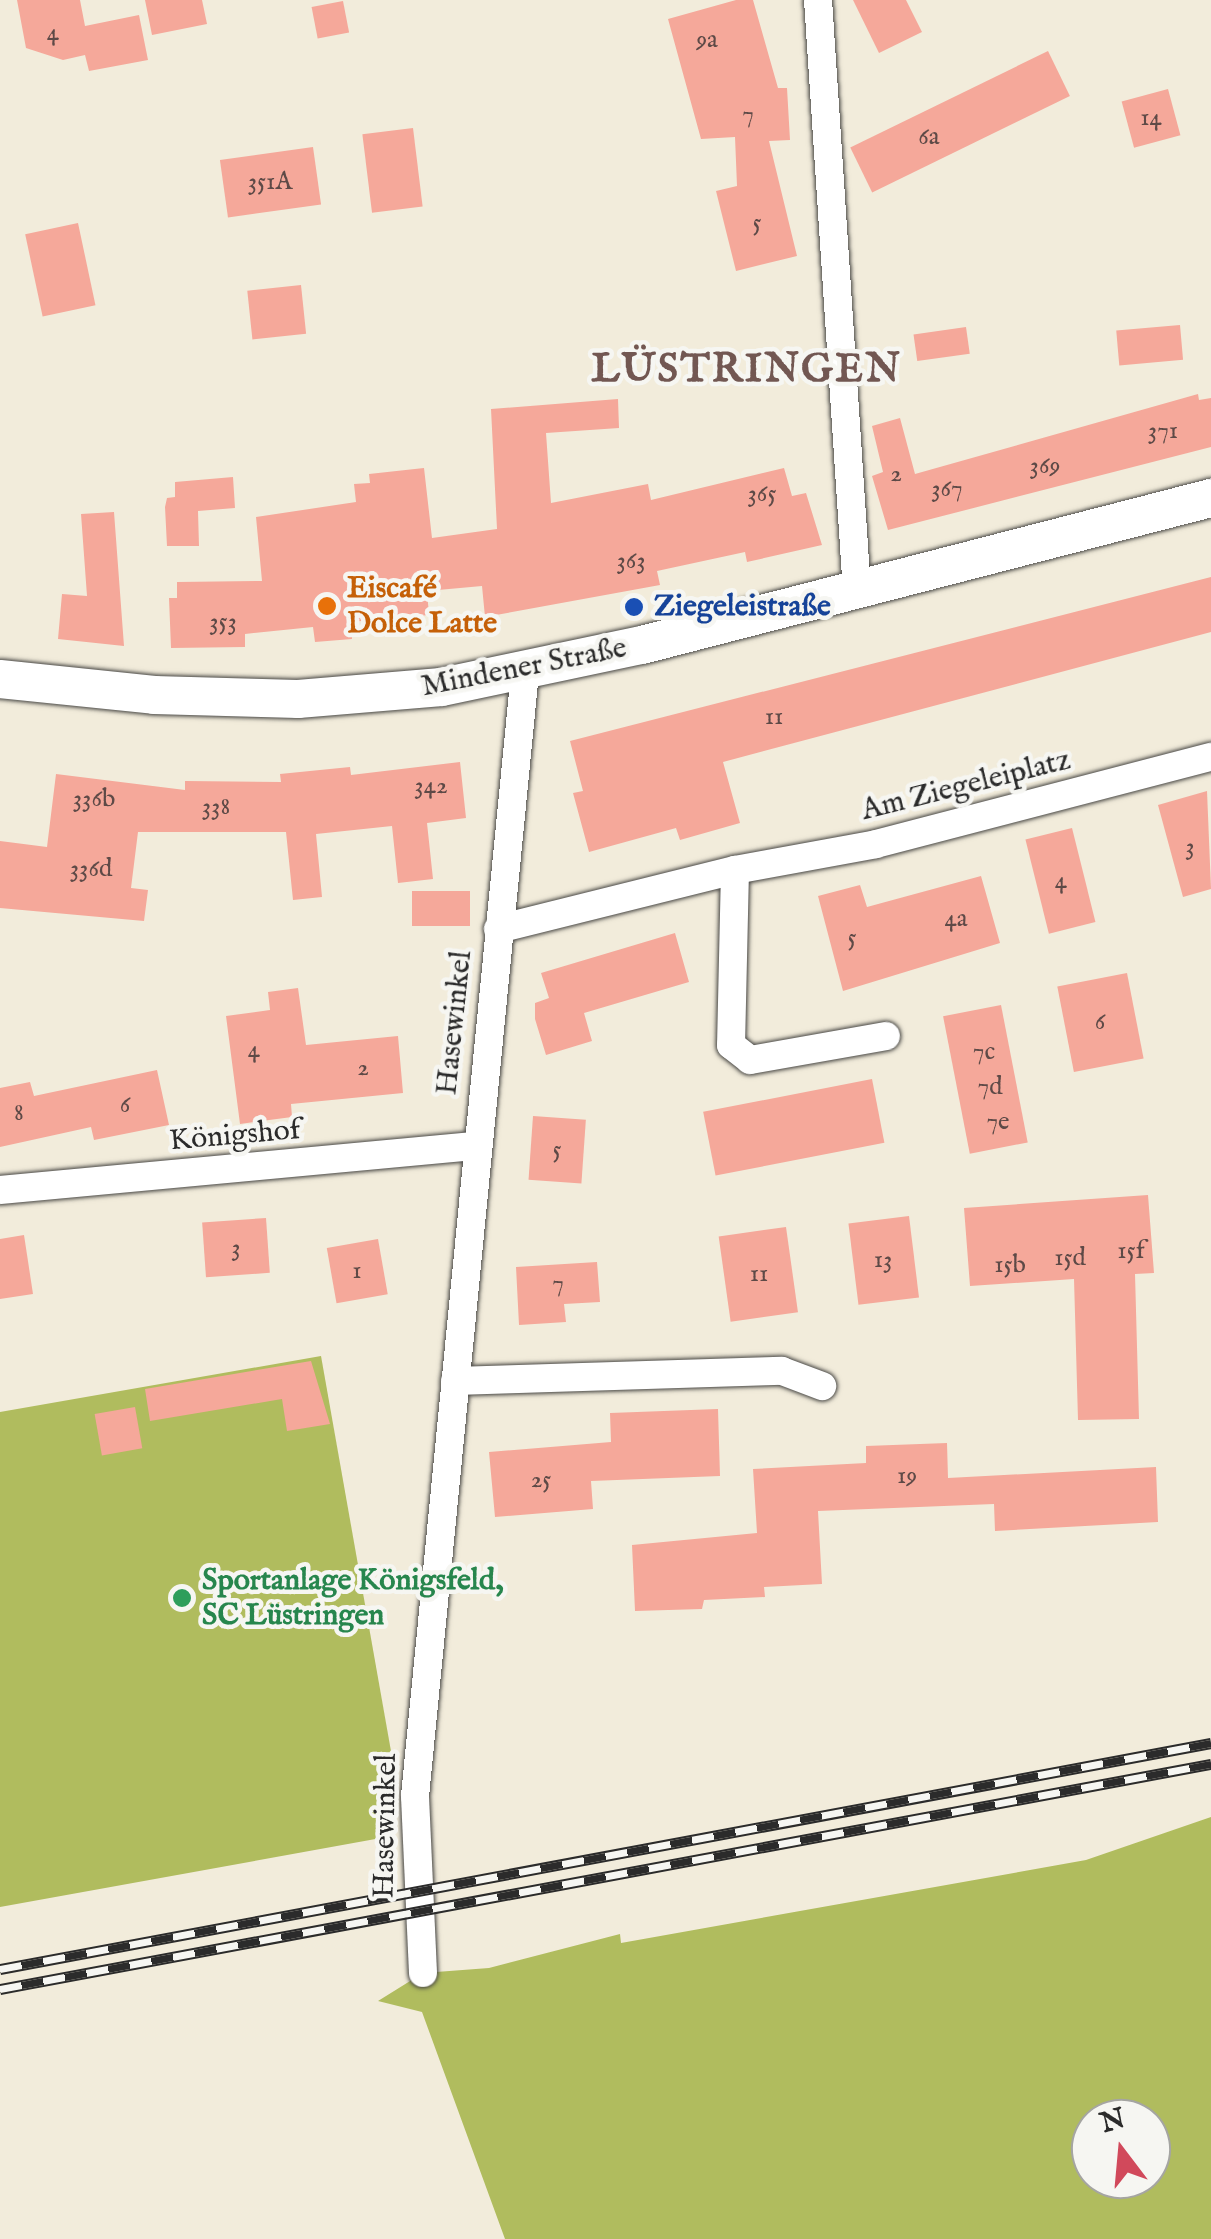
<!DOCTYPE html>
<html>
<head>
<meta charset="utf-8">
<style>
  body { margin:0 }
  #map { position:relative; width:1211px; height:2239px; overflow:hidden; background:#f2ecdb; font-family:"IM FELL English",serif }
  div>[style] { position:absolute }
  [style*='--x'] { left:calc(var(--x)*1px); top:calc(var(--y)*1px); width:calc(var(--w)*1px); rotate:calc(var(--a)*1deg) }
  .green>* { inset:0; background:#b0bc5e }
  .building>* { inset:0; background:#f5a89a; transform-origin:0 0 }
  .roads { filter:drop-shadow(0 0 2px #494845) drop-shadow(0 0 2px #494845) }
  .street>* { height:28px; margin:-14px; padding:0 14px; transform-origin:14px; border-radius:14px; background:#fff }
  .secondary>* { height:38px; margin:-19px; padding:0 19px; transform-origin:19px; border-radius:19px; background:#fff }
  .rail>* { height:11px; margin-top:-5.5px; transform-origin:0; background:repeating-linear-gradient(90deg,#f6f6f2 0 22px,#2b2b2b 0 44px); box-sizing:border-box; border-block:2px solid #2b2b2b }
  .dots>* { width:28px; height:28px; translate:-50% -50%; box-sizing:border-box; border:5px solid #f6f6f2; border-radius:50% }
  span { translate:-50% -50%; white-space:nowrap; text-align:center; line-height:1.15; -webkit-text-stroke:9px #f6f6f2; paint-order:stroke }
  .number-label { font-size:25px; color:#5e4a47 }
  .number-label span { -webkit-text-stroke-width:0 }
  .food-label { font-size:30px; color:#c56008; font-weight:700 }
  .left { translate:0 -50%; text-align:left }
  .transit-label { font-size:30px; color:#164399; font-weight:700 }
  .street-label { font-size:30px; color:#2b2b2b }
  .leisure-label { font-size:30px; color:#27864d; font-weight:700 }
  .district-label { font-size:40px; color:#725752; font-weight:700; letter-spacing:2.5px }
  .north { position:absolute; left:1071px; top:2099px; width:100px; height:100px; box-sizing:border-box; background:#f6f6f2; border:2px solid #a5a5a2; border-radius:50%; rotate:344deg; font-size:28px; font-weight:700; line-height:40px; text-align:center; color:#2b2b2b }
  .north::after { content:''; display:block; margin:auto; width:35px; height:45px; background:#d1495b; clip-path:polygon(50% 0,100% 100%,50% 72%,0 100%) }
</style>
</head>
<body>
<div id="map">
  <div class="green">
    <div style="clip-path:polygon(321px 1356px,397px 1785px,381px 1838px,0 1907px,0 1412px)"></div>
    <div style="clip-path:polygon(evenodd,1211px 1817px,1211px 2239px,505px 2239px,422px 2012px,378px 2001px,423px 1973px,489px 1968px,620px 1934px,621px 1943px,1086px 1860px,1211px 1817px,1091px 2119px,1151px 2119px,1151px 2179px,1091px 2179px,1091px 2119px)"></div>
  </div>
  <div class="building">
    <div style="clip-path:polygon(17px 0,80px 0,85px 26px,139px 15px,148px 60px,89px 71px,85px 55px,63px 60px,26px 48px)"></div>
    <div style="clip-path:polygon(145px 0,202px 0,207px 24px,152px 35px)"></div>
    <div style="clip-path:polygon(736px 0,753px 0,778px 88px,787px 88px,790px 140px,769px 141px,797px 256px,736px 271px,716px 191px,737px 186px,735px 137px,701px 139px,668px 19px)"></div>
    <div style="clip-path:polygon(853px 0,906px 0,922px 32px,879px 53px)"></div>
    <div style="left:343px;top:1px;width:32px;height:32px;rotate:79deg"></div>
    <div style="left:1048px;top:51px;width:50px;height:220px;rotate:64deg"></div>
    <div style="left:1168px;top:89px;width:48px;height:48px;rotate:75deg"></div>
    <div style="left:413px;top:128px;width:79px;height:51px;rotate:83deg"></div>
    <div style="left:313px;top:147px;width:58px;height:94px;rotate:82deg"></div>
    <div style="left:78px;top:223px;width:84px;height:54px;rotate:78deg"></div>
    <div style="left:301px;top:285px;width:49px;height:54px;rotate:84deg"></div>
    <div style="left:1180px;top:325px;width:35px;height:64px;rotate:85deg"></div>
    <div style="left:966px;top:327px;width:27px;height:53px;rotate:82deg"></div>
    <div style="clip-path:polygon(1198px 394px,1199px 400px,1211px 398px,1211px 447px,888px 530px,872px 476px,883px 472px,872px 426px,900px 418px,915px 474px)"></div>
    <div style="clip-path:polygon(618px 399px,619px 428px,546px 433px,551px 503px,648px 484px,651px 500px,784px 468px,792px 496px,806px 493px,822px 545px,747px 562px,745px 552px,657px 571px,660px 585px,485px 617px,482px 586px,427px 591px,429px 615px,350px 622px,352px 639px,315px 642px,313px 627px,245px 634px,245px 647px,171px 648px,169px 598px,177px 598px,177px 582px,262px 581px,256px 517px,356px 502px,354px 484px,370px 483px,369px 474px,424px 468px,432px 538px,497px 529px,491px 409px)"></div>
    <div style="clip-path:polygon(233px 477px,235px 508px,198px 511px,199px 546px,167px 546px,165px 507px,167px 498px,175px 497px,175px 482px)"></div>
    <div style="clip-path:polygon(114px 512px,124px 646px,58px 639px,62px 594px,87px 596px,81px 514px)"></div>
    <div style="clip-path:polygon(1211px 577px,1211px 632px,723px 762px,740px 823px,680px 840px,676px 828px,589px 852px,573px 793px,583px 791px,570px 741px)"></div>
    <div style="clip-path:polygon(460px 762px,466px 818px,427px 823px,433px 879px,398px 883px,392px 826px,316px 834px,322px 897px,293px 900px,286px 832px,138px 832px,131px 888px,148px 890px,144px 921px,0 908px,0 841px,47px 847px,56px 774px,185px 790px,185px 781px,281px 782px,280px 774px,350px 767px,351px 775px)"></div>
    <div style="clip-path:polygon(1207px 791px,1211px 889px,1183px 897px,1158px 805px)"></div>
    <div style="left:1072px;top:828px;width:97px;height:48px;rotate:76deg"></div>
    <div style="clip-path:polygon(981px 876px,1000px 943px,843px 991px,818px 896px,860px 885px,867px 907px)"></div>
    <div style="left:412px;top:891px;width:58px;height:35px"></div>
    <div style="clip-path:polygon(675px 933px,689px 982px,584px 1013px,592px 1041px,546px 1055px,535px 1019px,535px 1003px,549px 998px,541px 973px)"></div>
    <div style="left:1127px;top:973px;width:87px;height:71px;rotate:79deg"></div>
    <div style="clip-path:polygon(298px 988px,306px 1045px,398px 1036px,403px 1093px,291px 1104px,292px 1117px,240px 1124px,226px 1016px,270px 1010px,268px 992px)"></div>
    <div style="left:1001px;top:1005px;width:140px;height:59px;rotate:79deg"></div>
    <div style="clip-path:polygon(157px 1070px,169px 1125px,94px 1140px,91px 1127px,0 1147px,0 1088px,30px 1082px,34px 1096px)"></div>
    <div style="left:872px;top:1079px;width:65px;height:172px;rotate:79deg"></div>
    <div style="left:533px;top:1116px;width:53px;height:64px;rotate:4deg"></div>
    <div style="clip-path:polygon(1148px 1195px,1154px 1273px,1135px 1274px,1139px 1419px,1078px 1420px,1074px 1279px,970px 1286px,964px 1208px)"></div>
    <div style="left:909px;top:1216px;width:82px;height:61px;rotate:83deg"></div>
    <div style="left:266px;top:1218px;width:55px;height:64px;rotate:86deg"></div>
    <div style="left:786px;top:1227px;width:86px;height:68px;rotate:82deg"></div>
    <div style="clip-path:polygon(24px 1235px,33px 1294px,0 1299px,0 1239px)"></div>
    <div style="left:378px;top:1239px;width:56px;height:52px;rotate:80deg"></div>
    <div style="clip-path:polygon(597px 1262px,600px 1302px,564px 1304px,566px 1322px,519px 1325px,516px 1267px)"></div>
    <div style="clip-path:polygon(311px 1361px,330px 1424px,287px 1431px,282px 1399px,150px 1421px,145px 1389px)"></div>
    <div style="left:135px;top:1407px;width:42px;height:41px;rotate:80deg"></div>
    <div style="clip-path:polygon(718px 1409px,720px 1476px,591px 1481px,593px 1509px,495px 1517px,489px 1452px,611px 1442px,610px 1413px)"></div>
    <div style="clip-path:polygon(947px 1443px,948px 1478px,1156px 1467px,1158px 1522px,995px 1531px,994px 1504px,818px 1511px,822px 1584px,764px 1587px,765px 1597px,704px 1600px,702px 1609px,635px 1611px,632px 1545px,757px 1533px,753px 1469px,866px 1463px,866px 1446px)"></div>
  </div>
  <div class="roads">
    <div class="street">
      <div style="--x:818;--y:0;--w:593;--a:86.23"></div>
      <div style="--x:735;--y:870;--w:175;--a:91.3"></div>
      <div style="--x:731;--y:1045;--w:24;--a:38"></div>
      <div style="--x:750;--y:1060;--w:138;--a:-10"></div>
      <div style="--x:498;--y:929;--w:244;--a:-14"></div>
      <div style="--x:735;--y:870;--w:143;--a:-10.4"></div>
      <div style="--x:876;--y:844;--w:346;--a:-14.6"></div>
      <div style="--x:0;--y:1190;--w:478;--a:-5.3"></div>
      <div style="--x:455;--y:1381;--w:327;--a:-1.8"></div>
      <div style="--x:782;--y:1371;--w:43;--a:20.6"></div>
      <div style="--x:423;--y:1973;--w:177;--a:-92.6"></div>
      <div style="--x:415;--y:1796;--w:1129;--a:-84.41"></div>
    </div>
    <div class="secondary">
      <div style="--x:0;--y:679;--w:155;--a:5.9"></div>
      <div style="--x:154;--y:695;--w:144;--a:1.6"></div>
      <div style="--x:298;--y:699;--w:144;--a:-4.8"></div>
      <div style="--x:442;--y:687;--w:204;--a:-11.9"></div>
      <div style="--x:642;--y:645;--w:588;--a:-14.49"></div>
    </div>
  </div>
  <div class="rail">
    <div style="--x:0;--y:1969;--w:1232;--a:-10.57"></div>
    <div style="--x:0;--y:1989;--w:1232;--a:-10.53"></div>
  </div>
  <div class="dots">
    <div style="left:327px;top:606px;background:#e8710a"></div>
    <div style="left:634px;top:607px;background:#1a4fb4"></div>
    <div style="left:182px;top:1598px;background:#2e9e5b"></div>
  </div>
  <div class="number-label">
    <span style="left:53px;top:33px">4</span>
    <span style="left:707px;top:40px">9a</span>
    <span style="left:748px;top:115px">7</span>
    <span style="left:1151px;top:118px">14</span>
    <span style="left:929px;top:137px">6a</span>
    <span style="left:270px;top:182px">351A</span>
    <span style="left:757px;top:223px">5</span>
    <span style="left:1163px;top:431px">371</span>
    <span style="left:1045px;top:466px">369</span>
    <span style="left:896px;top:474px">2</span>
    <span style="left:947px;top:489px">367</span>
    <span style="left:762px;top:494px">365</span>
    <span style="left:631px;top:561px">363</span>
    <span style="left:223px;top:622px">353</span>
    <span style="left:774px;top:717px">11</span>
    <span style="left:431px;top:786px">342</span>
    <span style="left:94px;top:799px">336b</span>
    <span style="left:216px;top:807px">338</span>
    <span style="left:1190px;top:847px">3</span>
    <span style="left:91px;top:869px">336d</span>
    <span style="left:1061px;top:881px">4</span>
    <span style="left:956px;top:919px">4a</span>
    <span style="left:852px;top:938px">5</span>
    <span style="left:1100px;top:1022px">6</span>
    <span style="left:254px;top:1050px">4</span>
    <span style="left:984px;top:1052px">7c</span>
    <span style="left:363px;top:1068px">2</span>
    <span style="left:990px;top:1087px">7d</span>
    <span style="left:125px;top:1105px">6</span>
    <span style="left:19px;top:1113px">8</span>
    <span style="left:998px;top:1122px">7e</span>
    <span style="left:557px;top:1150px">5</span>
    <span style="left:236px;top:1248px">3</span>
    <span style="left:1131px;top:1251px">15f</span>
    <span style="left:1070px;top:1258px">15d</span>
    <span style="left:883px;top:1260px">13</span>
    <span style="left:1010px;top:1265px">15b</span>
    <span style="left:357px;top:1271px">1</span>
    <span style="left:759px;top:1274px">11</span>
    <span style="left:558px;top:1284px">7</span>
    <span style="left:907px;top:1476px">19</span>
    <span style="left:541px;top:1480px">25</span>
  </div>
  <div class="food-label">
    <span class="left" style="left:347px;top:606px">Eiscafé<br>Dolce Latte</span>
  </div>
  <div class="transit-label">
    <span class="left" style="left:654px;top:607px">Ziegeleistraße</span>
  </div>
  <div class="street-label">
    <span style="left:524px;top:668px;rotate:-11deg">Mindener Straße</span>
    <span style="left:966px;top:786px;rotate:-14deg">Am Ziegeleiplatz</span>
    <span style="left:455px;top:1023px;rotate:-84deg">Hasewinkel</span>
    <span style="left:235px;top:1136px;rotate:-5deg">Königshof</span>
    <span style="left:386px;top:1826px;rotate:-89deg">Hasewinkel</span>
  </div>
  <div class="leisure-label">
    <span class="left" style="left:202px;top:1598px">Sportanlage Königsfeld,<br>SC Lüstringen</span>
  </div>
  <div class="district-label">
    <span style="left:747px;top:371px">LÜSTRINGEN</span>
  </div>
  <div class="north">N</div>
</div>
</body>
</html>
